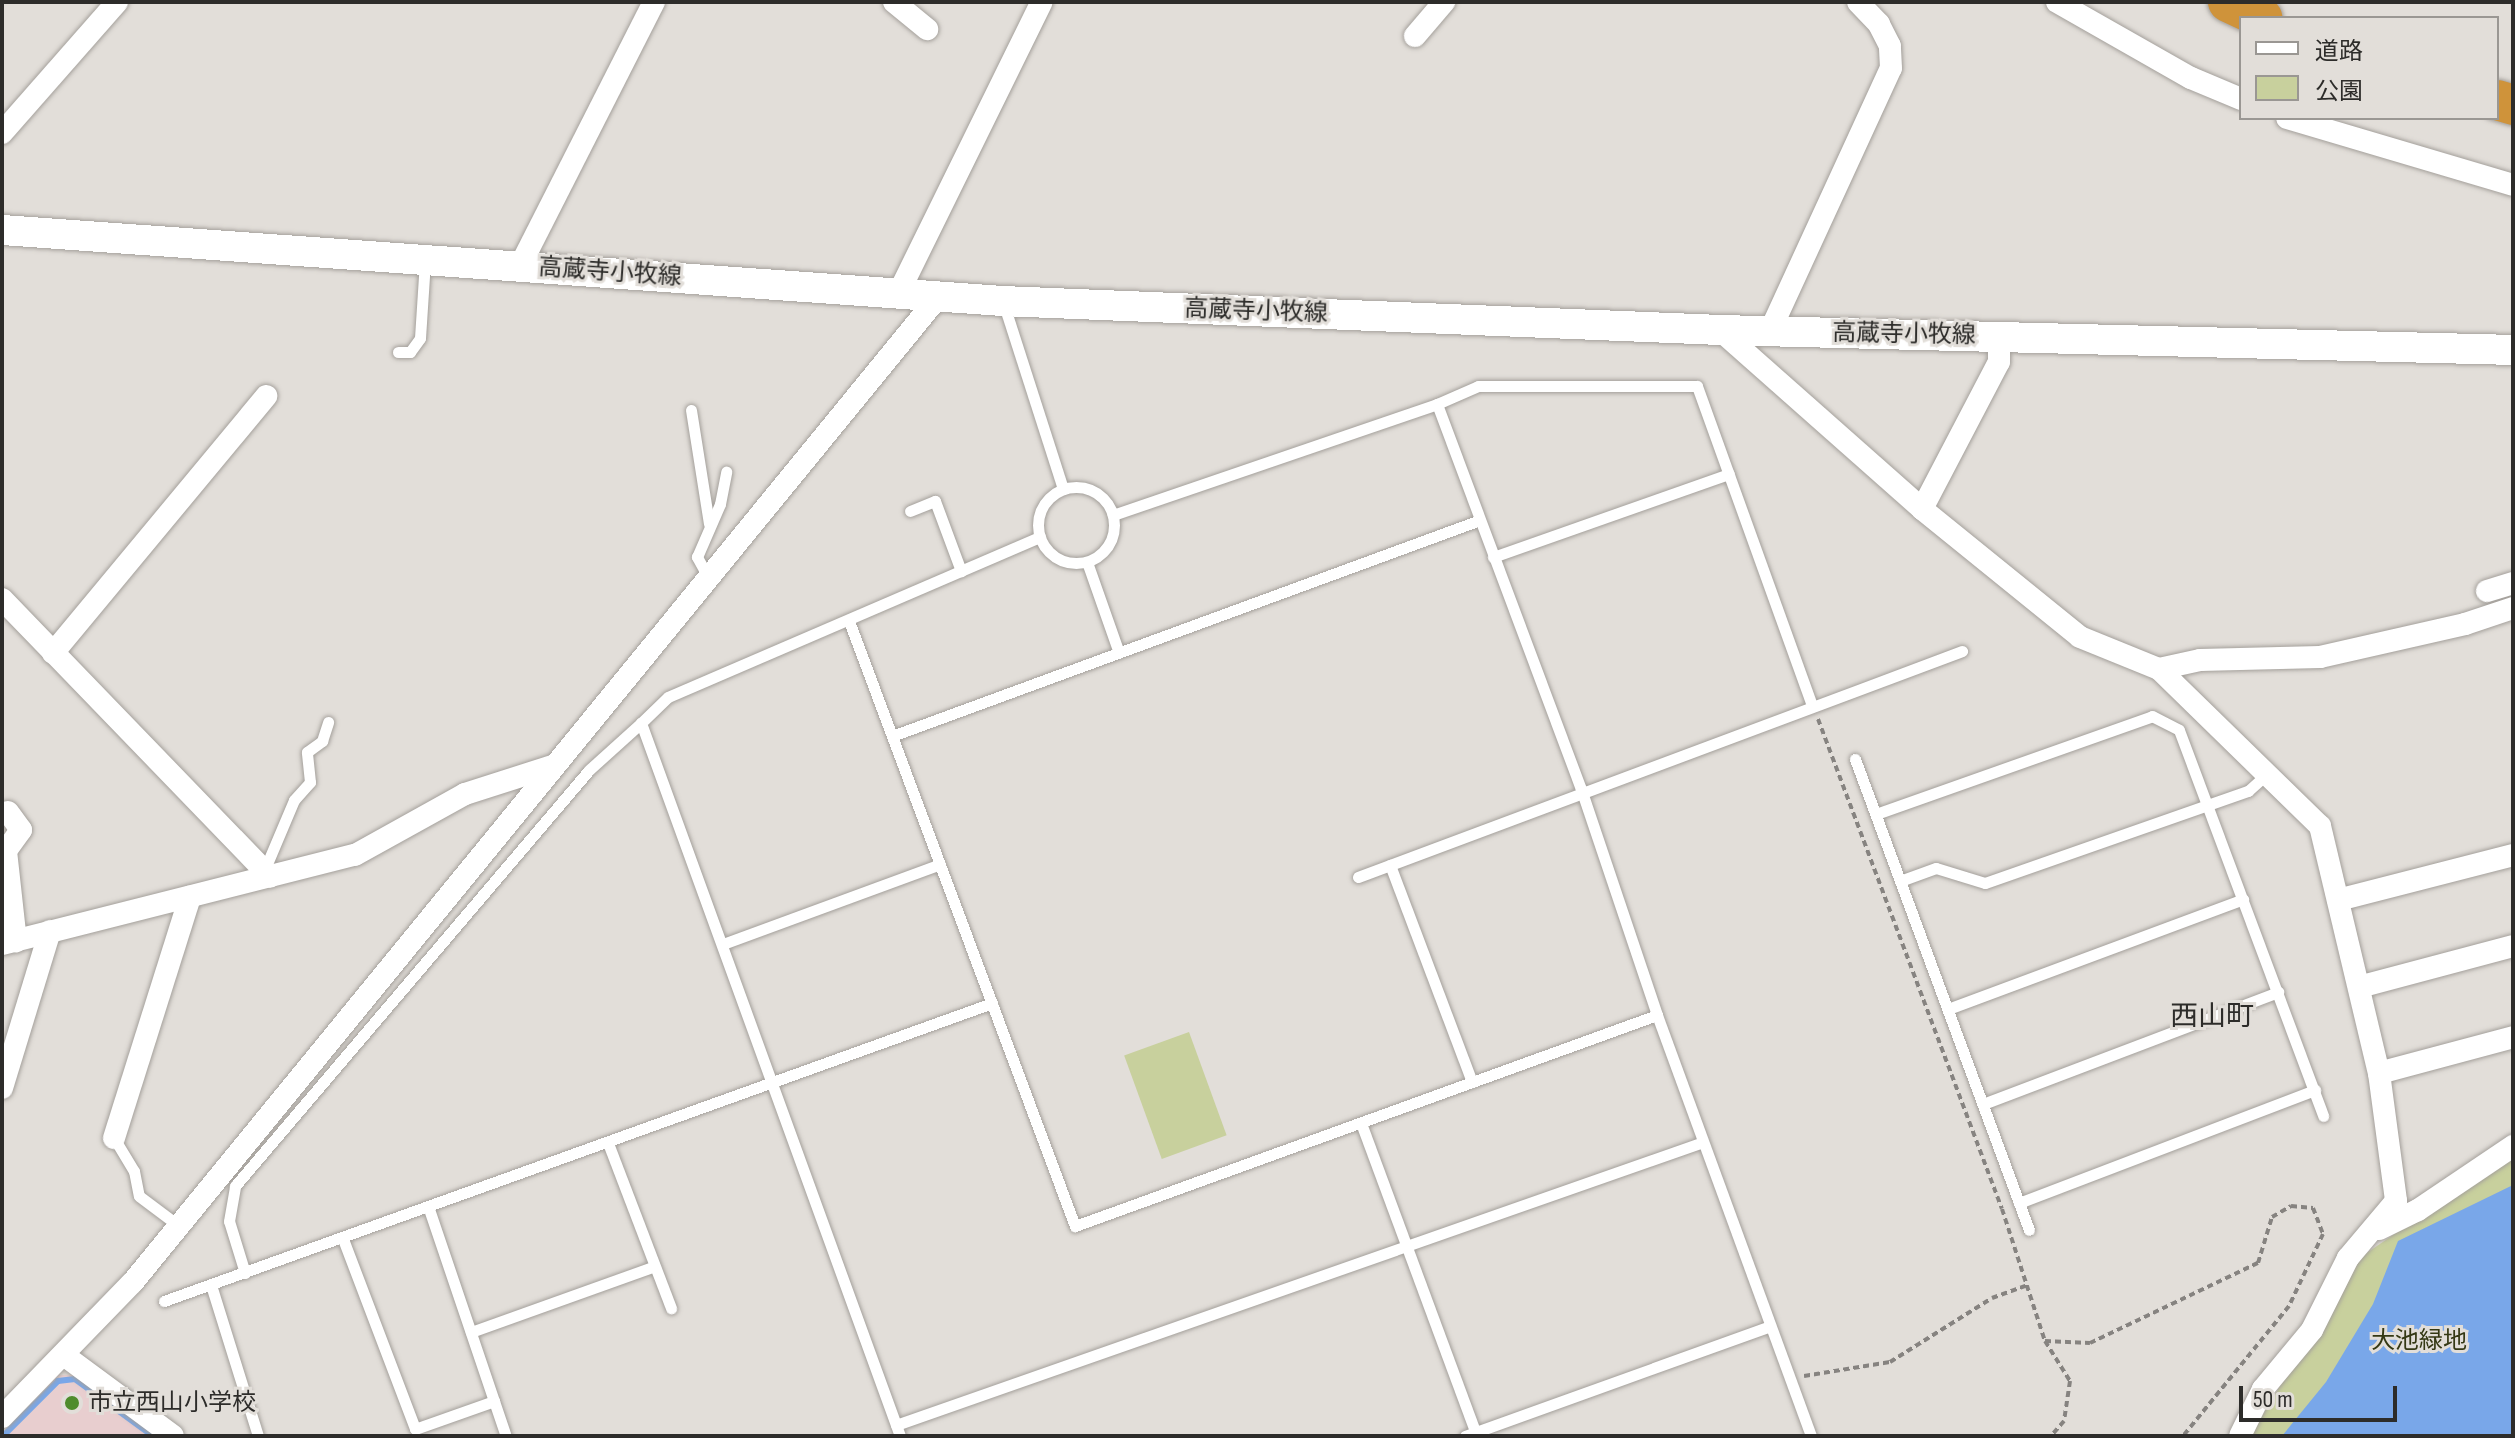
<!DOCTYPE html>
<html>
<head>
<meta charset="utf-8">
<style>
  body { margin:0 }
  #map { position:relative; width:2515px; height:1438px; overflow:hidden; background:#e2ded9; font-family:"Sofia Sans Condensed","Noto Sans JP",sans-serif }
  div>[style] { position:absolute }
  [style*='--x'] { left:calc(var(--x)*1px); top:calc(var(--y)*1px); width:calc(var(--w)*1px); rotate:calc(var(--a)*1deg) }
  .education>* { inset:0; background:#e8cecf }
  .green>* { inset:0; background:#c8d09d; transform-origin:0 0 }
  .water>* { inset:0; background:#79a7e9 }
  .stream>* { height:6px; margin:-3px; padding:0 3px; transform-origin:3px; border-radius:3px; background:#79a7e9 }
  .path>* { height:4px; margin-top:-2px; transform-origin:0; background:repeating-linear-gradient(90deg,#868380 0 6px,transparent 0 10px) }
  .roads { filter:drop-shadow(0 0 2px #a4a09b) drop-shadow(0 0 2px #a4a09b) }
  .lane>* { height:11px; margin:-5.5px; padding:0 5.5px; transform-origin:5.5px; border-radius:5.5px; background:#fff }
  .lane>.ring { margin:-5.5px; padding:0; box-sizing:content-box; background:none; border:11px solid #fff; border-radius:50% }
  .street>* { height:22px; margin:-11px; padding:0 11px; transform-origin:11px; border-radius:11px; background:#fff }
  .secondary>* { height:30px; margin:-15px; padding:0 15px; transform-origin:15px; border-radius:15px; background:#fff }
  .highway>* { height:40px; margin:-20px; padding:0 20px; transform-origin:20px; border-radius:20px; background:#cf933a }
  .dots>* { width:22px; height:22px; translate:-50% -50%; box-sizing:border-box; border:4px solid #e2ded9; border-radius:50% }
  span { translate:-50% -50%; white-space:nowrap; text-align:center; line-height:1.15; -webkit-text-stroke:6px #e2ded9; paint-order:stroke }
  .street-label { font-size:24px; color:#2d2c2a }
  .park-label { font-size:24px; color:#343814 }
  .poi-label { font-size:24px; color:#2d2c2a }
  .left { translate:0 -50%; text-align:left }
  .quarter-label { font-size:28px; color:#2d2c2a }
  .frame { position:absolute; inset:0; border:4px solid #2d2c2a; pointer-events:none }
  .legend { position:absolute; left:2239px; top:16px; width:260px; height:104px; box-sizing:border-box; background:#e2ded9; border:2px solid #9a9793; margin:0; padding:10px 14px; list-style:none; font-size:24px; color:#2d2c2a }
  .legend li { display:flex; align-items:center; gap:16px; height:40px }
  .legend b { width:40px; border:2px solid #9a9793 }
  .scale { position:absolute; left:2239px; top:1386px; width:158px; height:36px; box-sizing:border-box; border:4px solid #2d2c2a; border-top:0; padding-left:10px; font-size:24px; line-height:28px; white-space:nowrap; color:#2d2c2a; -webkit-text-stroke:6px #e2ded9; paint-order:stroke }
</style>
</head>
<body>
<div id="map">
  <div class="education">
    <div style="clip-path:polygon(58px 1375px,75px 1375px,160px 1436px,2px 1436px)"></div>
  </div>
  <div class="green">
    <div style="left:1189px;top:1032px;width:110px;height:69px;rotate:70deg"></div>
    <div style="clip-path:polygon(2513px 1153px,2513px 1436px,2250px 1436px,2355px 1261px)"></div>
  </div>
  <div class="water">
    <div style="clip-path:polygon(2513px 1185px,2513px 1436px,2282px 1436px,2326px 1382px,2373px 1304px,2398px 1241px)"></div>
  </div>
  <div class="stream">
    <div style="--x:3;--y:1436;--w:78;--a:-45"></div>
    <div style="--x:58;--y:1381;--w:17;--a:-7"></div>
    <div style="--x:75;--y:1379;--w:97;--a:36.2"></div>
  </div>
  <div class="path">
    <div style="--x:1818;--y:719;--w:523;--a:69.42"></div>
    <div style="--x:2002;--y:1209;--w:139;--a:72"></div>
    <div style="--x:2045;--y:1341;--w:47;--a:58"></div>
    <div style="--x:2070;--y:1381;--w:40;--a:98.5"></div>
    <div style="--x:2064;--y:1421;--w:20;--a:131"></div>
    <div style="--x:2045;--y:1341;--w:45;--a:2.5"></div>
    <div style="--x:2090;--y:1343;--w:186;--a:-25.5"></div>
    <div style="--x:2258;--y:1263;--w:48;--a:-73.1"></div>
    <div style="--x:2272;--y:1217;--w:22;--a:-30"></div>
    <div style="--x:2291;--y:1206;--w:22;--a:5"></div>
    <div style="--x:2313;--y:1208;--w:28;--a:69"></div>
    <div style="--x:2323;--y:1234;--w:80;--a:115.3"></div>
    <div style="--x:2289;--y:1306;--w:168;--a:129.2"></div>
    <div style="--x:1804;--y:1376;--w:87;--a:-9.2"></div>
    <div style="--x:1890;--y:1362;--w:120;--a:-32.1"></div>
    <div style="--x:1992;--y:1298;--w:37;--a:-20"></div>
  </div>
  <div class="roads">
    <div class="lane">
      <div style="--x:1004;--y:305;--w:193;--a:72.2"></div>
      <div style="--x:398;--y:352;--w:12;--a:0"></div>
      <div style="--x:410;--y:352;--w:17;--a:-54"></div>
      <div style="--x:420;--y:338;--w:78;--a:-86.3"></div>
      <div style="--x:1437;--y:404;--w:411;--a:69.5"></div>
      <div style="--x:1581;--y:789;--w:238;--a:71.4"></div>
      <div style="--x:1657;--y:1015;--w:448;--a:69.9"></div>
      <div style="--x:691;--y:410;--w:115;--a:81"></div>
      <div class="ring" style="left:1038px;top:487px;width:65px;height:65px"></div>
      <div style="--x:910;--y:511;--w:27;--a:-22"></div>
      <div style="--x:935;--y:501;--w:75;--a:69.6"></div>
      <div style="--x:1113;--y:515;--w:342;--a:-18.9"></div>
      <div style="--x:1437;--y:404;--w:45;--a:-23.7"></div>
      <div style="--x:1478;--y:386;--w:219;--a:0"></div>
      <div style="--x:1697;--y:386;--w:339;--a:70.2"></div>
      <div style="--x:1493;--y:557;--w:250;--a:-19.4"></div>
      <div style="--x:1087;--y:562;--w:96;--a:70.6"></div>
      <div style="--x:707;--y:575;--w:21;--a:-119"></div>
      <div style="--x:697;--y:557;--w:58;--a:-66.5"></div>
      <div style="--x:720;--y:504;--w:33;--a:-79"></div>
      <div style="--x:849;--y:621;--w:646;--a:69.52"></div>
      <div style="--x:1075;--y:1226;--w:619;--a:-19.93"></div>
      <div style="--x:892;--y:736;--w:626;--a:-20.17"></div>
      <div style="--x:1855;--y:759;--w:502;--a:69.72"></div>
      <div style="--x:1876;--y:814;--w:293;--a:-19.5"></div>
      <div style="--x:2152;--y:716;--w:30;--a:27"></div>
      <div style="--x:2179;--y:730;--w:412;--a:69.5"></div>
      <div style="--x:1390;--y:865;--w:232;--a:69.3"></div>
      <div style="--x:264;--y:871;--w:77;--a:-67.1"></div>
      <div style="--x:294;--y:800;--w:24;--a:-48"></div>
      <div style="--x:310;--y:782;--w:30;--a:-96"></div>
      <div style="--x:307;--y:752;--w:19;--a:-36"></div>
      <div style="--x:322;--y:741;--w:20;--a:-72"></div>
      <div style="--x:1358;--y:877;--w:645;--a:-20.51"></div>
      <div style="--x:1900;--y:881;--w:38;--a:-20"></div>
      <div style="--x:1936;--y:868;--w:51;--a:17"></div>
      <div style="--x:1985;--y:883;--w:279;--a:-19.3"></div>
      <div style="--x:2248;--y:791;--w:25;--a:-42"></div>
      <div style="--x:723;--y:944;--w:231;--a:-20.2"></div>
      <div style="--x:1948;--y:1009;--w:315;--a:-20.4"></div>
      <div style="--x:1983;--y:1104;--w:316;--a:-20.8"></div>
      <div style="--x:1361;--y:1123;--w:334;--a:69.7"></div>
      <div style="--x:114;--y:1138;--w:39;--a:59"></div>
      <div style="--x:134;--y:1171;--w:25;--a:79"></div>
      <div style="--x:139;--y:1196;--w:50;--a:36.9"></div>
      <div style="--x:608;--y:1143;--w:177;--a:69.1"></div>
      <div style="--x:2019;--y:1203;--w:317;--a:-20.9"></div>
      <div style="--x:429;--y:1209;--w:240;--a:71.3"></div>
      <div style="--x:343;--y:1239;--w:203;--a:69.2"></div>
      <div style="--x:415;--y:1429;--w:84;--a:-19.5"></div>
      <div style="--x:245;--y:1273;--w:54;--a:-107.1"></div>
      <div style="--x:229;--y:1221;--w:36;--a:-80"></div>
      <div style="--x:235;--y:1186;--w:546;--a:-49.6"></div>
      <div style="--x:589;--y:770;--w:70;--a:-42.1"></div>
      <div style="--x:211;--y:1285;--w:158;--a:72.7"></div>
      <div style="--x:164;--y:1301;--w:880;--a:-19.79"></div>
      <div style="--x:471;--y:1332;--w:195;--a:-19.7"></div>
      <div style="--x:896;--y:1425;--w:855;--a:-19.32"></div>
      <div style="--x:900;--y:1436;--w:759;--a:-109.96"></div>
      <div style="--x:641;--y:723;--w:37;--a:-44"></div>
      <div style="--x:668;--y:697;--w:405;--a:-23.3"></div>
      <div style="--x:1465;--y:1436;--w:324;--a:-19.8"></div>
    </div>
    <div class="street">
      <div style="--x:894;--y:2;--w:43;--a:39.3"></div>
      <div style="--x:2057;--y:2;--w:154;--a:29.6"></div>
      <div style="--x:2191;--y:78;--w:54;--a:22.8"></div>
      <div style="--x:1415;--y:36;--w:45;--a:-49.5"></div>
      <div style="--x:2287;--y:118;--w:236;--a:16.5"></div>
      <div style="--x:2;--y:133;--w:174;--a:-48.7"></div>
      <div style="--x:520;--y:266;--w:296;--a:-63.1"></div>
      <div style="--x:899;--y:292;--w:323;--a:-63.8"></div>
      <div style="--x:1720;--y:330;--w:270;--a:41.5"></div>
      <div style="--x:1922;--y:509;--w:203;--a:39"></div>
      <div style="--x:2080;--y:637;--w:85;--a:22.1"></div>
      <div style="--x:2159;--y:669;--w:225;--a:44.3"></div>
      <div style="--x:2320;--y:826;--w:254;--a:76.6"></div>
      <div style="--x:2379;--y:1073;--w:129;--a:82.4"></div>
      <div style="--x:2396;--y:1201;--w:75;--a:130.1"></div>
      <div style="--x:2348;--y:1258;--w:80;--a:116.6"></div>
      <div style="--x:2312;--y:1330;--w:77;--a:129.7"></div>
      <div style="--x:2263;--y:1389;--w:52;--a:116.1"></div>
      <div style="--x:1770;--y:331;--w:289;--a:-65.3"></div>
      <div style="--x:1891;--y:68;--w:22;--a:-93"></div>
      <div style="--x:1890;--y:46;--w:25;--a:-117"></div>
      <div style="--x:1879;--y:24;--w:30;--a:-134"></div>
      <div style="--x:1922;--y:509;--w:166;--a:-62.4"></div>
      <div style="--x:1999;--y:362;--w:25;--a:-90"></div>
      <div style="--x:2487;--y:591;--w:27;--a:-17"></div>
      <div style="--x:2;--y:599;--w:386;--a:46"></div>
      <div style="--x:53;--y:653;--w:334;--a:-50.3"></div>
      <div style="--x:2159;--y:669;--w:42;--a:-12.4"></div>
      <div style="--x:2200;--y:660;--w:120;--a:-1.4"></div>
      <div style="--x:2320;--y:657;--w:149;--a:-12.8"></div>
      <div style="--x:2465;--y:624;--w:51;--a:-18.4"></div>
      <div style="--x:8;--y:812;--w:22;--a:54"></div>
      <div style="--x:21;--y:830;--w:26;--a:126"></div>
      <div style="--x:6;--y:851;--w:91;--a:83.7"></div>
      <div style="--x:2338;--y:900;--w:181;--a:-14.4"></div>
      <div style="--x:2;--y:944;--w:364;--a:-14.2"></div>
      <div style="--x:355;--y:855;--w:126;--a:-29"></div>
      <div style="--x:465;--y:794;--w:91;--a:-17.8"></div>
      <div style="--x:2359;--y:987;--w:159;--a:-14.9"></div>
      <div style="--x:2379;--y:1073;--w:139;--a:-15"></div>
      <div style="--x:2;--y:1088;--w:164;--a:-73"></div>
      <div style="--x:114;--y:1138;--w:253;--a:-72.5"></div>
      <div style="--x:2379;--y:1229;--w:43;--a:-26"></div>
      <div style="--x:2418;--y:1210;--w:115;--a:-34"></div>
      <div style="--x:65;--y:1356;--w:134;--a:36.5"></div>
      <div style="--x:2;--y:1417;--w:188;--a:-45.9"></div>
      <div style="--x:133;--y:1282;--w:1274;--a:-50.74"></div>
    </div>
    <div class="secondary">
      <div style="--x:2;--y:230;--w:1003;--a:4.06"></div>
      <div style="--x:1002;--y:301;--w:719;--a:2.31"></div>
      <div style="--x:1720;--y:330;--w:793;--a:1.44"></div>
    </div>
    <div class="highway">
      <div style="--x:2228;--y:2;--w:38;--a:25"></div>
      <div style="--x:2497;--y:100;--w:17;--a:17"></div>
    </div>
  </div>
  <div class="dots">
    <div style="left:72px;top:1403px;background:#4e8c2c"></div>
  </div>
  <div class="street-label">
    <span style="left:610px;top:272px;rotate:4deg">高蔵寺小牧線</span>
    <span style="left:1256px;top:311px;rotate:2deg">高蔵寺小牧線</span>
    <span style="left:1904px;top:334px;rotate:1deg">高蔵寺小牧線</span>
  </div>
  <div class="park-label">
    <span style="left:2419px;top:1341px">大池緑地</span>
  </div>
  <div class="poi-label">
    <span class="left" style="left:88px;top:1403px">市立西山小学校</span>
  </div>
  <div class="quarter-label">
    <span style="left:2212px;top:1017px">西山町</span>
  </div>
  <div class="frame"></div>
  <ul class="legend">
  <li><b style="height:10px;background:#fff"></b>道路</li>
  <li><b style="height:22px;background:#c8d09d"></b>公園</li>
  </ul>
  <div class="scale">50 m</div>
</div>
</body>
</html>
